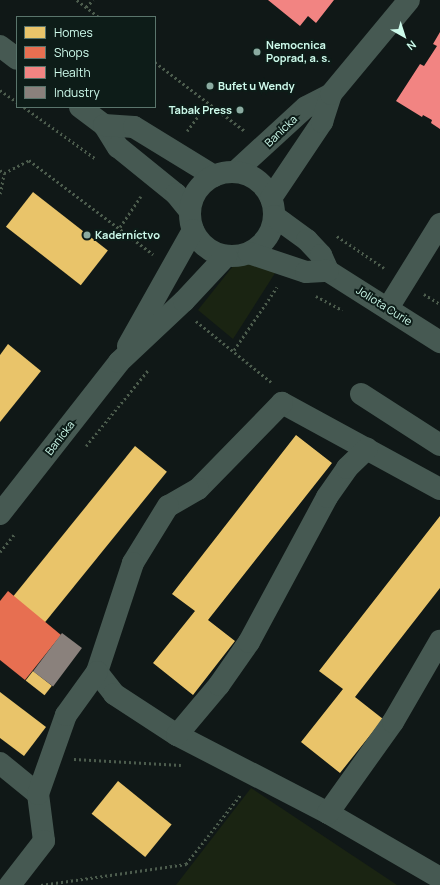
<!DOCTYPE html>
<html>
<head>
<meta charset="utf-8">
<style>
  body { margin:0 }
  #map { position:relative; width:440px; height:885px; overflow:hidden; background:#101817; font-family:Manrope,sans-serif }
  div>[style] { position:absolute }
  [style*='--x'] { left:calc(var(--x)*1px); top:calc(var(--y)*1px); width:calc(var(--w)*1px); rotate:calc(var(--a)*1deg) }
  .green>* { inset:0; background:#1a2412 }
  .homes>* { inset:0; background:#e9c46a; transform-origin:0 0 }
  .shops>* { inset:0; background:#e76f51 }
  .health>* { inset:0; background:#f28482 }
  .industry>* { inset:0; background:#8a817c; transform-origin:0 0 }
  .path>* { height:2.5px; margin-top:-1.25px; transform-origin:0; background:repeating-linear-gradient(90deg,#4c5c4d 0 2px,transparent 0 5px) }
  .minor>* { height:22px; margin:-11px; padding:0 11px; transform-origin:11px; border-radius:11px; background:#465952 }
  .minor>.ring { margin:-11px; padding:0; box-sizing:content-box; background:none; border:22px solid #465952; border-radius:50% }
  .dots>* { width:11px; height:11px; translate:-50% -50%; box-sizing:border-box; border:2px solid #0d1c18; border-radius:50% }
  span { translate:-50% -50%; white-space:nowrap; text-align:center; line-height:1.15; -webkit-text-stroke:4px #0d1c18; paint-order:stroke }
  .poi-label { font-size:11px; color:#cdfaeb; font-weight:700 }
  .left { translate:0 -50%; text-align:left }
  .right { translate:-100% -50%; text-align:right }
  .street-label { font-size:11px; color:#cdfaeb }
  .legend { position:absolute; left:16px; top:16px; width:140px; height:92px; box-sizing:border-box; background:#0d1c18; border:1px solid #5a756c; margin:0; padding:5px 7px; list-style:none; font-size:12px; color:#cdfaeb }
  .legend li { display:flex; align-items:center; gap:8px; height:20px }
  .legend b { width:20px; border:1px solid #5a756c }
  .north { position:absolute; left:384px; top:16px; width:40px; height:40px; -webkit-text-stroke:3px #0d1c18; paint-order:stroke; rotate:141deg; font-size:11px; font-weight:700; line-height:16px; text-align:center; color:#cdfaeb }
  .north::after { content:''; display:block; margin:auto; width:14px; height:18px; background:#cdfaeb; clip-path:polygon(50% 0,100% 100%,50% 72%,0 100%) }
</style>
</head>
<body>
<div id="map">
  <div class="green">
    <div style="clip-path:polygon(255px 257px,277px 270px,233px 339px,198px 310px,237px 261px)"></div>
    <div style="clip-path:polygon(251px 788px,397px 885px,176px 885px)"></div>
  </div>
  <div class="homes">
    <div style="left:33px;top:192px;width:95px;height:44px;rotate:38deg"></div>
    <div style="clip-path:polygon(8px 344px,41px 371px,0 422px,0 355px)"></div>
    <div style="clip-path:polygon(296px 435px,332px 463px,208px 620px,235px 641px,193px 695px,153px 663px,195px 611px,172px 594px)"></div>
    <div style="left:135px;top:446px;width:41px;height:194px;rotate:39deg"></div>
    <div style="clip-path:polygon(440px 516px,440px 588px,355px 697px,383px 719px,340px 773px,301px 742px,343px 689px,319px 671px)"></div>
    <div style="left:33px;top:671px;width:24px;height:12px;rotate:38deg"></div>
    <div style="clip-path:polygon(0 692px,46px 727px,24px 756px,0 738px)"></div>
    <div style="left:118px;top:781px;width:69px;height:42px;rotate:39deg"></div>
  </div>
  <div class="shops">
    <div style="clip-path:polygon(8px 591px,61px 635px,25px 680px,0 660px,0 601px)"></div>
  </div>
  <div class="health">
    <div style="clip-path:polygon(268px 0,334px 0,316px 23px,308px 16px,300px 26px)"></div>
    <div style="clip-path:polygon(440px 32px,440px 129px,431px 123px,432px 120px,423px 115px,422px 117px,396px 101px,420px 64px,424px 66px,437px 46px,433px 44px)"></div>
  </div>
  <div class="industry">
    <div style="left:62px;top:633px;width:25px;height:48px;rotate:37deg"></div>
  </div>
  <div class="path">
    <div style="--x:77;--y:0;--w:28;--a:38"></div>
    <div style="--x:86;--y:7;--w:10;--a:-45"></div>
    <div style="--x:155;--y:62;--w:113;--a:37.5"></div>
    <div style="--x:0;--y:90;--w:21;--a:35"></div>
    <div style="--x:24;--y:107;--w:89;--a:35.8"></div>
    <div style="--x:187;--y:131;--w:34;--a:-53"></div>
    <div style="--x:0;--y:170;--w:5;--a:37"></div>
    <div style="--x:4;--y:173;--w:28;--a:-27"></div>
    <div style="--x:29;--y:160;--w:156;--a:37.2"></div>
    <div style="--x:0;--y:194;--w:21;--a:-79"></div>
    <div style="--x:120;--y:227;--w:37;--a:-56"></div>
    <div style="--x:337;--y:236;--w:57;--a:34.2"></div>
    <div style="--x:424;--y:294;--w:19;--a:32"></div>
    <div style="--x:316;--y:296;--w:30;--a:28"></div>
    <div style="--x:196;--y:321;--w:97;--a:39.1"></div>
    <div style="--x:234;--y:350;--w:76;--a:-55.7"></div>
    <div style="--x:86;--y:446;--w:99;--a:-50.7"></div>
    <div style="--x:0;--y:552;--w:22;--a:-51"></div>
    <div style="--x:74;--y:759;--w:107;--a:3.2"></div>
    <div style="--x:41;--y:885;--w:147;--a:-8.2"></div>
    <div style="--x:186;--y:864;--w:89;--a:-51.8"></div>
  </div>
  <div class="minor">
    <div style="--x:0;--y:46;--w:21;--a:37"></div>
    <div style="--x:80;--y:107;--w:30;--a:37"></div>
    <div style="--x:104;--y:125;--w:26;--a:58"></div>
    <div style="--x:118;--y:147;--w:75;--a:39"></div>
    <div style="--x:176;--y:194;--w:22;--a:51"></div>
    <div style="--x:104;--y:125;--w:30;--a:4"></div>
    <div style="--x:134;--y:127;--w:94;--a:31.5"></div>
    <div style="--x:235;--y:172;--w:96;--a:-42.5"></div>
    <div style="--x:306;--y:107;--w:28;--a:-27"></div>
    <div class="ring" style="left:190px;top:172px;width:62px;height:62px"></div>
    <div style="--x:271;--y:198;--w:92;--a:-56.1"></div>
    <div style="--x:322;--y:122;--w:29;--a:-72"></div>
    <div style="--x:331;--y:94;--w:122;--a:-50.3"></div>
    <div style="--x:274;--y:216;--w:41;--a:36"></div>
    <div style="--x:307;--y:240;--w:21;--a:47"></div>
    <div style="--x:321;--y:255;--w:17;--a:66"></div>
    <div style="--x:328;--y:271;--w:133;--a:32.4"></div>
    <div style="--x:249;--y:253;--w:60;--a:18.4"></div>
    <div style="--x:306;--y:272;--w:22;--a:-3"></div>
    <div style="--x:388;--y:308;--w:99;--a:-58.2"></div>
    <div style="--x:128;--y:346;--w:133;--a:-60.7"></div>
    <div style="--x:361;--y:394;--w:94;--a:32.8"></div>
    <div style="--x:440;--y:489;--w:180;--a:-151.4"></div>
    <div style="--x:282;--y:403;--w:120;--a:134.3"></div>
    <div style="--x:198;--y:489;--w:34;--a:150"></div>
    <div style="--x:168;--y:506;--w:67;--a:121.6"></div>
    <div style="--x:133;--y:563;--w:115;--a:108.3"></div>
    <div style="--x:97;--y:672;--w:28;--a:52"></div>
    <div style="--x:114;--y:694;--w:75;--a:33.1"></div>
    <div style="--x:177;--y:735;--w:170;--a:27.3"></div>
    <div style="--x:328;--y:813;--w:129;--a:30.1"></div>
    <div style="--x:0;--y:514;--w:193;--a:-51.9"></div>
    <div style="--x:119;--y:362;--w:89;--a:-43.2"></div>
    <div style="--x:184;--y:301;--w:62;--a:-47"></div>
    <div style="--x:177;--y:735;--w:65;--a:-50"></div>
    <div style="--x:219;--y:685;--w:52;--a:-55.1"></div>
    <div style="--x:249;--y:642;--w:165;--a:-61.7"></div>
    <div style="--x:327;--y:497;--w:35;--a:-55"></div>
    <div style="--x:347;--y:468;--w:28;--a:-44"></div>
    <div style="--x:0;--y:763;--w:49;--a:39.2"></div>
    <div style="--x:38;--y:794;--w:47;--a:82.7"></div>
    <div style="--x:44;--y:841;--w:56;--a:127.7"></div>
    <div style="--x:38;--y:794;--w:84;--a:-70.5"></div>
    <div style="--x:66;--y:715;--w:53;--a:-54.2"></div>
    <div style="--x:328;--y:813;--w:112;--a:-54.5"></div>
    <div style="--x:393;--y:722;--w:94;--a:-59.9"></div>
  </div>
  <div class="dots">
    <div style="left:257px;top:52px;background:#8baba1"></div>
    <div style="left:210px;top:86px;background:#8baba1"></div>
    <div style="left:240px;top:110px;background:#8baba1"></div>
    <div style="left:87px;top:235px;background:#8baba1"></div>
  </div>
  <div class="poi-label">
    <span class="left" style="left:266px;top:52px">Nemocnica<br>Poprad, a. s.</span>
    <span class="left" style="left:218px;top:86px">Bufet u Wendy</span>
    <span class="right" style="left:232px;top:110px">Tabak Press</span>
    <span class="left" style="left:95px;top:235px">Kaderníctvo</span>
  </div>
  <div class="street-label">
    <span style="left:281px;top:131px;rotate:-44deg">Banícka</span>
    <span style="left:384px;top:306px;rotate:32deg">Joliota Curie</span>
    <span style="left:60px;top:438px;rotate:-52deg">Banícka</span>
  </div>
  <ul class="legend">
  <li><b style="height:11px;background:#e9c46a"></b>Homes</li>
  <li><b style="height:11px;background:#e76f51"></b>Shops</li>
  <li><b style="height:11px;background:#f28482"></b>Health</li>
  <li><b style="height:11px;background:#8a817c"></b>Industry</li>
  </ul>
  <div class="north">N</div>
</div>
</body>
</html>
